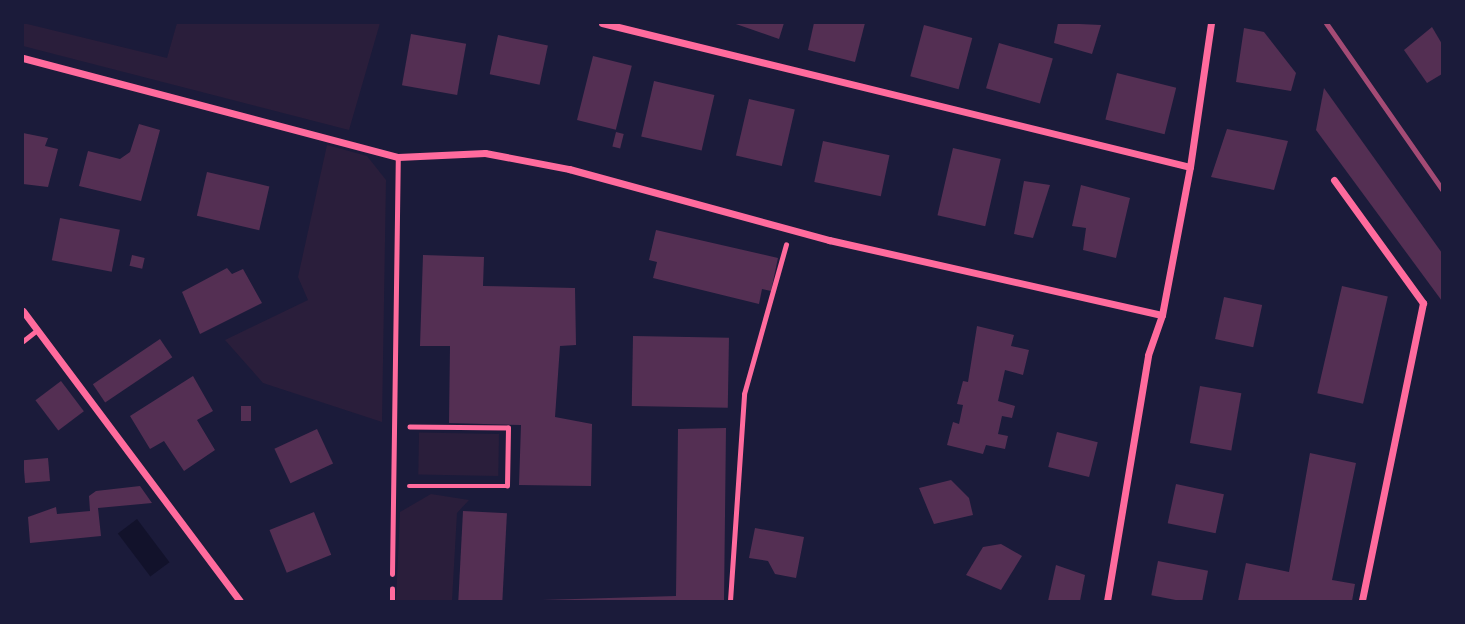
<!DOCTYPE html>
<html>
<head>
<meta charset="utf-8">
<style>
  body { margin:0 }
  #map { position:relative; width:1465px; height:624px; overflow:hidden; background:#1b1b3a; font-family:Arial,sans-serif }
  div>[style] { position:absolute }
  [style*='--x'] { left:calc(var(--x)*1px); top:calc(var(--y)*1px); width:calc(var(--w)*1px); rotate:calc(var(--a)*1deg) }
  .green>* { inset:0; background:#2a1e3b; transform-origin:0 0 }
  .water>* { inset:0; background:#12122b; transform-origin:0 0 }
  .building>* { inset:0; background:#542f53; transform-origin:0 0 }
  .path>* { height:4.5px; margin:-2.25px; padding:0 2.25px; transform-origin:2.25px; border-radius:2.25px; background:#ff6b9d }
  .service>* { height:5px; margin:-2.5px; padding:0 2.5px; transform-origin:2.5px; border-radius:2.5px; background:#ff6b9d }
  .minor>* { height:7px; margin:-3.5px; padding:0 3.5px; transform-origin:3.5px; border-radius:3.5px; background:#ff6b9d }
  .rail>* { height:5px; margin:-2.5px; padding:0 2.5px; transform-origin:2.5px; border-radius:2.5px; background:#a44b75 }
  span { translate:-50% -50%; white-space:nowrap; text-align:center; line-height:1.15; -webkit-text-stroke:6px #1b1b3a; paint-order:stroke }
  .frame { position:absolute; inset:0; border:24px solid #1b1b3a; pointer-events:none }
</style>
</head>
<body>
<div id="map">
  <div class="green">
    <div style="clip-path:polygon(23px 23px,167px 58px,177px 23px,380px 23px,349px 130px,23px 46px)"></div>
    <div style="clip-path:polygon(327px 145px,367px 156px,386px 180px,382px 422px,263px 383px,225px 340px,308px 300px,298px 277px)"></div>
    <div style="left:499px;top:434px;width:42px;height:80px;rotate:91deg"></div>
    <div style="clip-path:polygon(431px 494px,469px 500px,457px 513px,452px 601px,396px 601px,400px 512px)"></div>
  </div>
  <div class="water">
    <div style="left:137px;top:519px;width:54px;height:24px;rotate:53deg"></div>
  </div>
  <div class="building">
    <div style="clip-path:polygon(733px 23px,784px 23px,779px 39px)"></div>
    <div style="clip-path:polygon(814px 23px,865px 23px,855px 62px,808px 50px)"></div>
    <div style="clip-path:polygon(1058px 23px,1101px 25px,1092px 54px,1054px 43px)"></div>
    <div style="left:924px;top:25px;width:50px;height:53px;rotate:15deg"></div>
    <div style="clip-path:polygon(1432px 27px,1442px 44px,1442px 74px,1427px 83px,1404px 50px)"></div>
    <div style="clip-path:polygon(1244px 28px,1264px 32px,1296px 73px,1291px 91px,1236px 82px)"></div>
    <div style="left:411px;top:34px;width:56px;height:52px;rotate:10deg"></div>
    <div style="left:498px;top:35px;width:51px;height:40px;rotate:12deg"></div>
    <div style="left:999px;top:43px;width:56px;height:47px;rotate:16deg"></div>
    <div style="left:593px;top:56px;width:40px;height:66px;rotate:14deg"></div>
    <div style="left:1117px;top:73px;width:61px;height:48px;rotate:14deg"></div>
    <div style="left:654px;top:81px;width:62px;height:57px;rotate:13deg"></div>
    <div style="clip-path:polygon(1324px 88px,1442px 253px,1442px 301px,1316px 130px)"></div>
    <div style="left:749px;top:99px;width:47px;height:58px;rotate:13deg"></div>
    <div style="clip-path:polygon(139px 124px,160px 130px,141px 201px,79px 186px,88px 151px,120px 159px,130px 152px)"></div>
    <div style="clip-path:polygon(1227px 129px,1288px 141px,1274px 190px,1211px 177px)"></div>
    <div style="left:616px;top:132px;width:8px;height:15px;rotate:14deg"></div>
    <div style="clip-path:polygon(23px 133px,48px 138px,45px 146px,58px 149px,48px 187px,23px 184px)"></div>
    <div style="left:823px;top:141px;width:68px;height:42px;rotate:12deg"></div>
    <div style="left:953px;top:148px;width:49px;height:69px;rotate:13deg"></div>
    <div style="left:207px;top:172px;width:64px;height:45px;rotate:13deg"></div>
    <div style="clip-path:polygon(1024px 181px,1050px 185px,1033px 238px,1014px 234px)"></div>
    <div style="clip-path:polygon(1081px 185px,1130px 198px,1116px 258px,1083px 250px,1086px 228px,1072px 226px)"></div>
    <div style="left:60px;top:218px;width:61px;height:43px;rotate:11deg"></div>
    <div style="clip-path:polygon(656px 230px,778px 258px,771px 291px,762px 289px,759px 304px,653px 278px,657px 262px,649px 260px)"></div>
    <div style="left:132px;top:255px;width:13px;height:11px;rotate:13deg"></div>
    <div style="clip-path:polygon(423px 255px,484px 257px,483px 286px,575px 288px,576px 345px,560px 346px,555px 417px,592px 424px,591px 486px,519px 485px,521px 425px,449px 423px,450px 346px,420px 346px)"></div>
    <div style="clip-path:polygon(227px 268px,232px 274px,243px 269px,262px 303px,200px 334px,182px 292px)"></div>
    <div style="left:1342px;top:286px;width:47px;height:110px;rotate:13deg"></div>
    <div style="left:1224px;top:297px;width:39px;height:43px;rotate:12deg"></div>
    <div style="clip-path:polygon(977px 326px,1014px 335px,1011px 346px,1029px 350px,1023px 375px,1005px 370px,998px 401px,1015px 406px,1012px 418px,1002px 416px,998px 434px,1008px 436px,1005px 449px,986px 445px,983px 454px,947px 445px,953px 422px,959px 424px,963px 405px,957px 404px,963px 381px,968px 382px)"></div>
    <div style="left:633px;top:336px;width:96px;height:70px;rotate:1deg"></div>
    <div style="left:160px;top:339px;width:22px;height:81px;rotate:56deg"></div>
    <div style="clip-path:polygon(193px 376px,213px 411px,197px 420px,215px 450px,184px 471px,164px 441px,150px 449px,130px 416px)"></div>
    <div style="left:61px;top:381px;width:38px;height:32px;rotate:53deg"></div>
    <div style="left:1200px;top:386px;width:42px;height:58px;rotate:10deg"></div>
    <div style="left:241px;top:406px;width:10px;height:15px"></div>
    <div style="clip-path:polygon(726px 428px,724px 601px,504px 601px,676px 596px,678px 429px)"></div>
    <div style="left:317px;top:429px;width:38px;height:47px;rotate:65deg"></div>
    <div style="left:1057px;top:432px;width:42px;height:36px;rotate:14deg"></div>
    <div style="clip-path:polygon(1310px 453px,1356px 463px,1332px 580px,1355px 584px,1352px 601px,1238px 601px,1246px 563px,1289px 572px)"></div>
    <div style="left:48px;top:458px;width:23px;height:25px;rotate:85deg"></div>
    <div style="clip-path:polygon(951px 480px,969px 498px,973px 515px,934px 524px,919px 488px)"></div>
    <div style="left:1176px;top:484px;width:49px;height:40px;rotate:12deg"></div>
    <div style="clip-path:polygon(140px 486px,152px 503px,98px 508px,101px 536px,30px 543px,28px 517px,56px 507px,57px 514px,90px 511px,89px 496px,96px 491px)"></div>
    <div style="left:463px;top:511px;width:44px;height:90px;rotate:3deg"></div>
    <div style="left:314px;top:512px;width:46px;height:48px;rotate:68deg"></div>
    <div style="clip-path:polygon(755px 528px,804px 537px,796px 578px,775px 574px,768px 561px,749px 558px)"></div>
    <div style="clip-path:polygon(1001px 544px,1022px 556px,1001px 590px,966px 575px,983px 547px)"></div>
    <div style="left:1158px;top:561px;width:51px;height:35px;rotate:11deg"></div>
    <div style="clip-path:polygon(1056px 565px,1085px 575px,1080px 601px,1048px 601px)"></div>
  </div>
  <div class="path">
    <div style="--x:409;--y:486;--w:98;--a:0"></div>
    <div style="--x:507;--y:486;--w:58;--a:-89"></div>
    <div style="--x:508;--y:428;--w:98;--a:-179.4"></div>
    <div style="--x:392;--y:601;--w:12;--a:-90"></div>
    <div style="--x:730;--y:601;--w:207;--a:-86.1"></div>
    <div style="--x:744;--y:394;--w:155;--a:-74.3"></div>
  </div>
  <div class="service">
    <div style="--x:23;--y:341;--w:16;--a:-38"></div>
    <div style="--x:392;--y:574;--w:417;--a:-89.2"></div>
  </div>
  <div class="minor">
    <div style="--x:602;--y:23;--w:605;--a:13.76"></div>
    <div style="--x:23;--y:58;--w:388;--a:14.8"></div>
    <div style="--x:398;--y:157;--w:87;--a:-2.6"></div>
    <div style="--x:485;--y:153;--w:86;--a:10.8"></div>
    <div style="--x:569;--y:169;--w:270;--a:15.3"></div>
    <div style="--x:829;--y:240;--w:341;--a:12.7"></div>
    <div style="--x:1334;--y:180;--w:152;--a:54.1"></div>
    <div style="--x:1423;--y:303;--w:304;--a:101.6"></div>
    <div style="--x:23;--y:311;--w:362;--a:53.2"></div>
    <div style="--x:1107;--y:601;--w:249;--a:-80.5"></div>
    <div style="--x:1148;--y:355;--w:42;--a:-70.7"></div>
    <div style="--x:1162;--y:315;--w:151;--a:-79.3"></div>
    <div style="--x:1190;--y:167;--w:146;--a:-81.7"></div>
  </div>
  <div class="rail">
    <div style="--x:1326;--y:23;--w:203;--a:55.1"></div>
  </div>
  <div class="frame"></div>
</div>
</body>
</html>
